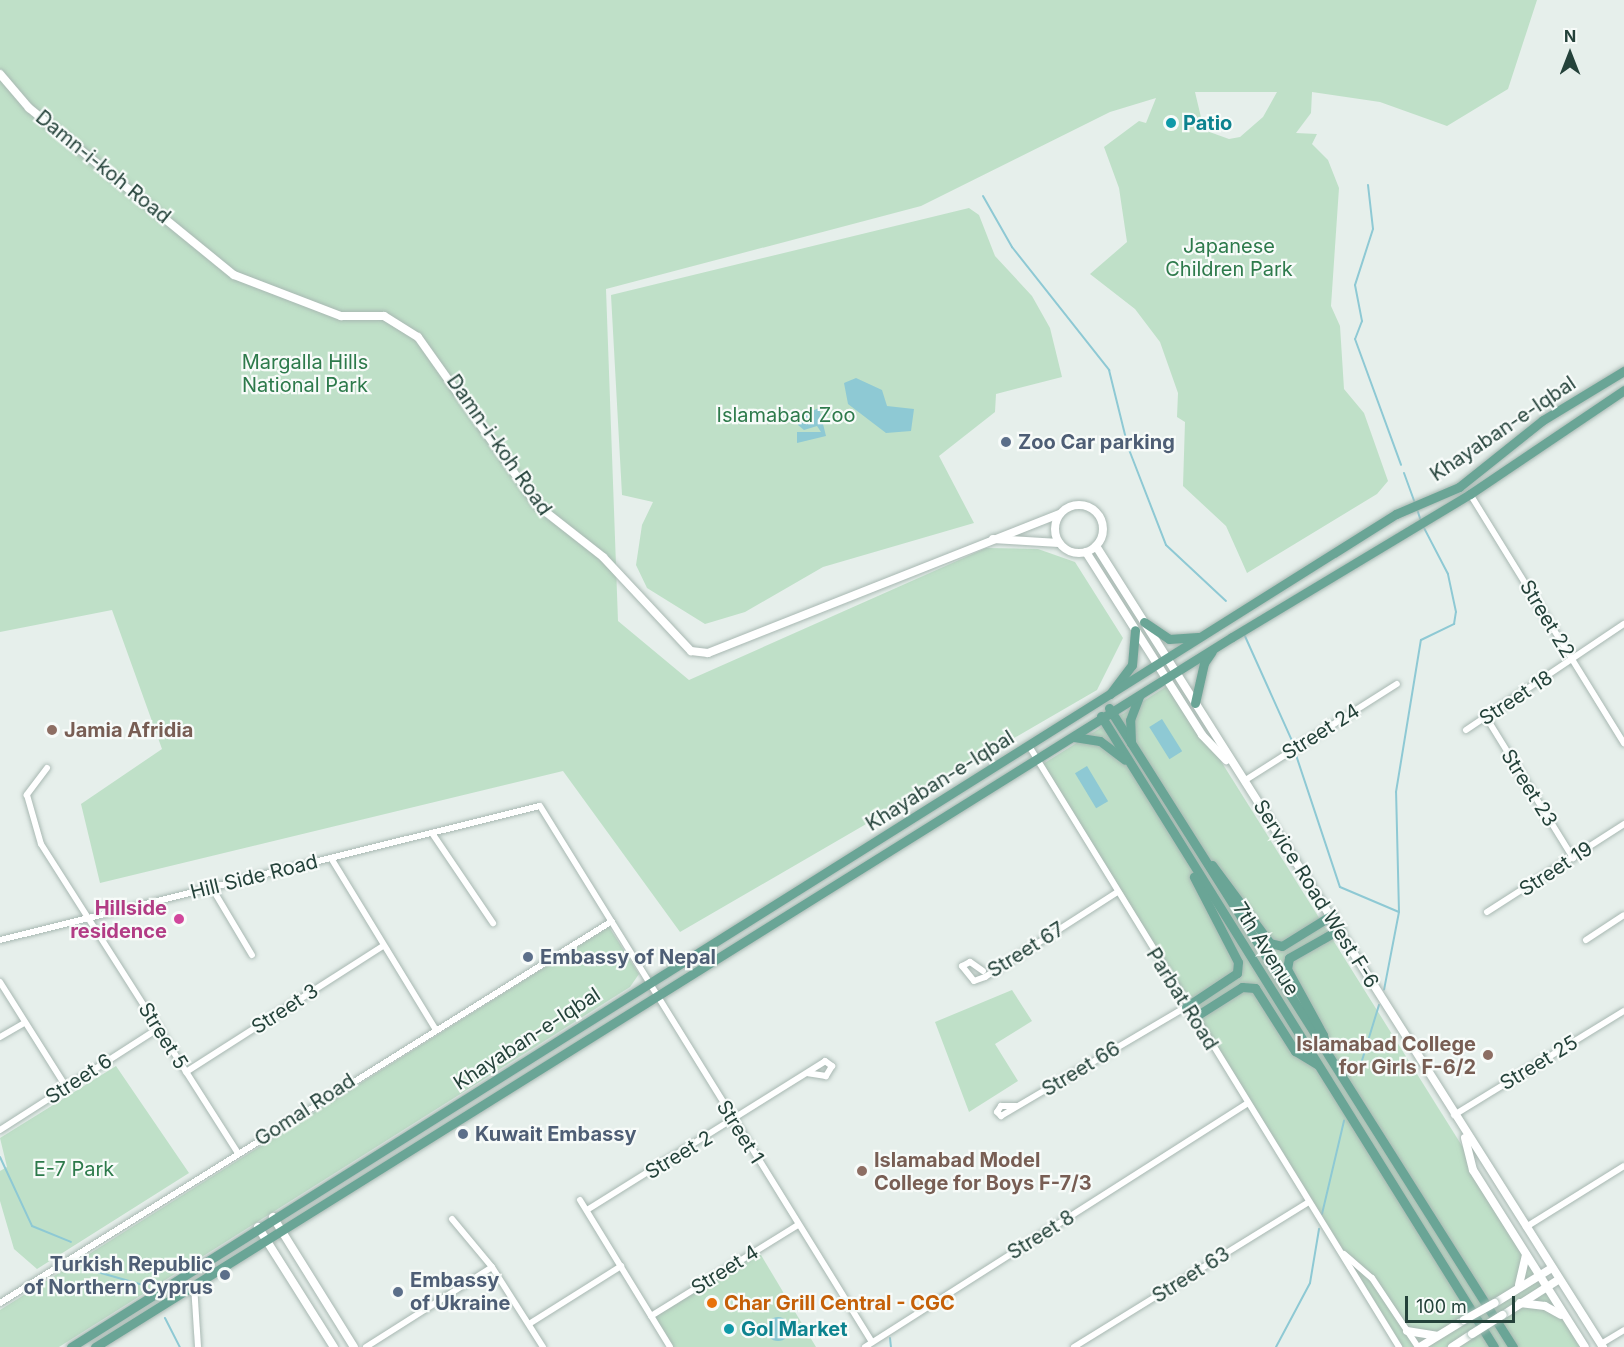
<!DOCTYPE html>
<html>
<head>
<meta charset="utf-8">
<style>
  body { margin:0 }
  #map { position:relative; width:1624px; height:1347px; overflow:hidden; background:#e6efeb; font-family:Inter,sans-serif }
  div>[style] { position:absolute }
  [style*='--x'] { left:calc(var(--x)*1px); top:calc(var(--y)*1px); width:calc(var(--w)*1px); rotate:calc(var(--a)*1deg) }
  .green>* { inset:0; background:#bfe0c8 }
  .water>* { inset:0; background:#8ec9d4; transform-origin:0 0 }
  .round { border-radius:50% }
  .stream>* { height:2px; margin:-1px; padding:0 1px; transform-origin:1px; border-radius:1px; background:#8ec9d4 }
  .roads { filter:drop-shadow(0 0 2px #a8b8b2) drop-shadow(0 0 2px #a8b8b2) }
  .street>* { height:6px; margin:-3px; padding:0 3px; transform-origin:3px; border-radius:3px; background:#fff }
  .secondary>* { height:8px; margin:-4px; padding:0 4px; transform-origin:4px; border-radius:4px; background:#fff }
  .secondary>.ring { margin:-4px; padding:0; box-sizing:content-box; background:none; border:8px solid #fff; border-radius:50% }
  .primary>* { height:9px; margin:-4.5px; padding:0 4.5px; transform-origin:4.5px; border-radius:4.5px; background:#6aa596 }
  .bridges { filter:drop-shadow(0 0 2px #a4bbb3) drop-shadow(0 0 2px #a4bbb3) }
  .secondary-bridge>* { height:8px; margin:-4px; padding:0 4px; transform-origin:4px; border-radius:4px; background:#fff }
  .dots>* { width:16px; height:16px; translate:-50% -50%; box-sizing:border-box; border:3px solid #f7fbf9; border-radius:50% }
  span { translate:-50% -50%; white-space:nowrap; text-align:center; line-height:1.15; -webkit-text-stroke:4.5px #f7fbf9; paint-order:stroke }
  .culture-label { font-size:20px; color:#0d838f; font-weight:700 }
  .left { translate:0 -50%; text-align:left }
  .street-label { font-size:20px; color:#24423a }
  .park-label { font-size:20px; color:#2d7a4b }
  .service-label { font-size:20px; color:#4e5e75; font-weight:700 }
  .right { translate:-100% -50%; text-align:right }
  .education-label { font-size:20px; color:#785e54; font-weight:700 }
  .hotel-label { font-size:20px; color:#b23c85; font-weight:700 }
  .food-label { font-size:20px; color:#c56008; font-weight:700 }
  .north { position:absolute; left:1540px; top:24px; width:60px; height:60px; -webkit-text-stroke:4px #f7fbf9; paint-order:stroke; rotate:0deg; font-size:16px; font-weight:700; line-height:24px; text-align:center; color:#24423a }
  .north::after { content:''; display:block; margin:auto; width:21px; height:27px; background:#24423a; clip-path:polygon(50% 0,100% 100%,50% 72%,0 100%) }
  .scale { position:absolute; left:1405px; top:1296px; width:110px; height:27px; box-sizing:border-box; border:3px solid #24423a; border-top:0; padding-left:8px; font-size:18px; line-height:21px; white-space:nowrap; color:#24423a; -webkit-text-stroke:4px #f7fbf9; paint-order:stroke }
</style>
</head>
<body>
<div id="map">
  <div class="green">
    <div style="clip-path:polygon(evenodd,0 0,1537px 0,1508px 89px,1447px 126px,1380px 102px,1312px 92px,1311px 113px,1296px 133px,1317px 134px,1312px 144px,1328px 160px,1339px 188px,1331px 306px,1340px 326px,1344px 389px,1364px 413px,1388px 481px,1377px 494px,1247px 573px,1226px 526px,1183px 486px,1185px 422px,1177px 417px,1178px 393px,1160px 342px,1135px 309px,1090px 274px,1127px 242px,1119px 188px,1104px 147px,1139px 121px,1146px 123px,1156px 98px,1110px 112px,921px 206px,606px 289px,618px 621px,689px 680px,986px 548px,1038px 549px,1075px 562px,1123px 638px,1097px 690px,680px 932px,563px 771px,100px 883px,81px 804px,162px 749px,112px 610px,0 632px,0 0,1195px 92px,1277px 92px,1263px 117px,1240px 137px,1229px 139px,1204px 130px,1195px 92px)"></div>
    <div style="clip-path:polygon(969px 208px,979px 215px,995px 256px,1032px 296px,1050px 328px,1062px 377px,996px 394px,995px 412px,939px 456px,974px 523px,823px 567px,745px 612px,705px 624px,647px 588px,636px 565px,642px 525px,653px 502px,622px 495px,611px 295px)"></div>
    <div style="clip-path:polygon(1172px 683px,1588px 1347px,1403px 1347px,1043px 764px)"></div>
    <div style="clip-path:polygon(609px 927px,639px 974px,630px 987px,59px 1347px,0 1347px,0 1310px)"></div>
    <div style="clip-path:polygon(1012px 990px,1032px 1021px,995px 1044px,1018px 1081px,969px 1112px,935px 1022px)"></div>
    <div style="clip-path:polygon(116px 1066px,189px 1173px,37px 1269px,14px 1249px,0 1201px,0 1171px,7px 1167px,0 1138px)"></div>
    <div style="clip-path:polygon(758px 1250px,816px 1347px,670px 1347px,651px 1316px)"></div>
  </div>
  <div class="water">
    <div style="clip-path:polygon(856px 378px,882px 390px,887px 406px,914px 409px,911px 431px,886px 433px,848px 404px,844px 383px)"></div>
    <div style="clip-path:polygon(819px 408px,826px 436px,797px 443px,797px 432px,821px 432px,817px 426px,804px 430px,798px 425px,801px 416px)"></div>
    <div style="left:1162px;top:719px;width:38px;height:15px;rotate:58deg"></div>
    <div style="left:1087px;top:766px;width:41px;height:14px;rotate:59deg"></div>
    <div class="round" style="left:766px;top:1317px;width:24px;height:24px"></div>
  </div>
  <div class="stream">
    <div style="--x:1368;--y:185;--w:44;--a:83.5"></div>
    <div style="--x:1373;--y:229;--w:59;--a:107.8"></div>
    <div style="--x:1355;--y:285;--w:37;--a:79"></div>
    <div style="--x:1362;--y:321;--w:19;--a:111"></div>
    <div style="--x:1355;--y:339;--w:134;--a:69.9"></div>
    <div style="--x:983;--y:196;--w:59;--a:60.4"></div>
    <div style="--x:1012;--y:247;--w:157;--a:51.7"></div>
    <div style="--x:1109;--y:370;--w:79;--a:76.1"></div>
    <div style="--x:1128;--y:447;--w:105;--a:68.8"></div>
    <div style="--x:1166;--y:545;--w:82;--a:43"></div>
    <div style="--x:1404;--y:473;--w:33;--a:70"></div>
    <div style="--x:1417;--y:509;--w:13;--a:72"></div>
    <div style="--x:1244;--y:634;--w:120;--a:65.8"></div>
    <div style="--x:1296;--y:755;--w:139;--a:71.6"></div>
    <div style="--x:1340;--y:887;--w:64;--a:23"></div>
    <div style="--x:1399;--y:912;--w:79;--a:100.9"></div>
    <div style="--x:1399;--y:912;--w:120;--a:-91.4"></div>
    <div style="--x:1396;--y:792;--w:154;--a:-80.7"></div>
    <div style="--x:1421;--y:640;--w:37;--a:-26"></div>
    <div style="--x:1454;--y:624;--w:12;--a:-81"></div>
    <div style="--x:1456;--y:612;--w:39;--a:-102"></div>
    <div style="--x:1448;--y:574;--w:54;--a:-117.5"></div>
    <div style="--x:1360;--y:1067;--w:65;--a:-73"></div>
    <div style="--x:0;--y:1157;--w:76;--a:65.1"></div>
    <div style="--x:32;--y:1226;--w:42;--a:22.3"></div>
    <div style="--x:1322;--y:1214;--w:96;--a:-76.7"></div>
    <div style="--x:94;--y:1271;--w:51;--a:15.9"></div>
    <div style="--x:165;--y:1318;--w:33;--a:63"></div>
    <div style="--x:890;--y:1338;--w:9;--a:84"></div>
    <div style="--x:1276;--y:1347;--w:72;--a:-62"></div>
    <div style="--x:1310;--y:1283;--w:55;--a:-80.5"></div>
  </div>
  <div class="roads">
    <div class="street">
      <div style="--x:1470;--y:494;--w:293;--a:58.3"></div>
      <div style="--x:1486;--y:717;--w:166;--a:58.3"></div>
      <div style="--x:1466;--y:730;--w:190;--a:-33.9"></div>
      <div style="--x:1029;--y:746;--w:706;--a:58.38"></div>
      <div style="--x:47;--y:768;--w:34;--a:127"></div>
      <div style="--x:27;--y:795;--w:51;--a:74.1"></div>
      <div style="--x:41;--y:844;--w:366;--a:57.5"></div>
      <div style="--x:1244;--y:781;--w:181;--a:-32.4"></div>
      <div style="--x:432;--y:833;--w:109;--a:55.9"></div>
      <div style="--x:331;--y:858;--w:198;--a:58.6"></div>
      <div style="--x:212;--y:888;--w:78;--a:59.2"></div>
      <div style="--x:1487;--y:912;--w:163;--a:-32.7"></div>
      <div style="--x:0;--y:940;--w:556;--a:-13.94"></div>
      <div style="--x:540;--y:806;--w:630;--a:58.23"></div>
      <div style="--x:1586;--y:940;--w:45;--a:-33.3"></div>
      <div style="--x:983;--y:971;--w:16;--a:-145"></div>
      <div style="--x:970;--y:962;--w:9;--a:153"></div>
      <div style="--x:962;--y:966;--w:19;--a:51"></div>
      <div style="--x:974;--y:981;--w:12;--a:-20"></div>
      <div style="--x:985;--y:977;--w:156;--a:-32.7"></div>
      <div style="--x:0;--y:982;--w:124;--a:57.8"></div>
      <div style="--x:0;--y:1037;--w:28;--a:-30"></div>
      <div style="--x:186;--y:1072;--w:234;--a:-32.6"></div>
      <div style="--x:1016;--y:1106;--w:15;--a:180"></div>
      <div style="--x:1001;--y:1106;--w:7;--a:124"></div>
      <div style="--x:997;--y:1112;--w:6;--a:45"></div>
      <div style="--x:1001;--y:1116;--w:215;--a:-30.5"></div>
      <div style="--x:1454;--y:1115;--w:199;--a:-31.5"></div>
      <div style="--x:0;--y:1130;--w:189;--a:-32.7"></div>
      <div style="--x:580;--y:1200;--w:172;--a:58.5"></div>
      <div style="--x:587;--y:1210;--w:281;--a:-32"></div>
      <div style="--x:825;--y:1061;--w:9;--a:36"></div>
      <div style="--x:832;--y:1066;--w:12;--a:121"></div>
      <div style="--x:826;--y:1076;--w:18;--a:-171"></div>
      <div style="--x:452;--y:1219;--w:62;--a:50.2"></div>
      <div style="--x:492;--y:1267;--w:95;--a:57.5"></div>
      <div style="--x:1526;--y:1227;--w:115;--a:-31.9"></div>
      <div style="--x:1344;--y:1254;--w:37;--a:41"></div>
      <div style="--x:1372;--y:1278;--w:83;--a:56.3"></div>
      <div style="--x:194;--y:1285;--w:62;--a:86.3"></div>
      <div style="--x:0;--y:1303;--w:721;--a:-31.97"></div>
      <div style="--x:651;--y:1316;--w:173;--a:-31.8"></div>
      <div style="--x:529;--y:1324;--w:109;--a:-32.2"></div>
      <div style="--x:1601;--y:1344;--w:27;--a:-31"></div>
      <div style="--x:366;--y:1347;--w:149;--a:-32.4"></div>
      <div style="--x:865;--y:1347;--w:453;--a:-32.5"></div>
      <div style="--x:1074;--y:1347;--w:276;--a:-31.7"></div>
    </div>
    <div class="secondary">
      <div style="--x:0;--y:74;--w:45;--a:49.5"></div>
      <div style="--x:29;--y:108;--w:264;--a:39.2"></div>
      <div style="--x:234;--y:275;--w:115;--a:21"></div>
      <div style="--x:341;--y:316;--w:43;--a:0"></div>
      <div style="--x:384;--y:316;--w:40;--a:32"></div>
      <div style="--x:418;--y:337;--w:206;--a:54.7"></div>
      <div style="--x:537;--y:505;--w:84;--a:38.2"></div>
      <div style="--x:603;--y:557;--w:129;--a:46.9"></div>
      <div style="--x:691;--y:651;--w:17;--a:7"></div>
      <div style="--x:708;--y:653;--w:378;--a:-21.6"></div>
      <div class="ring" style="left:1055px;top:505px;width:40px;height:40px"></div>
      <div style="--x:993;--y:539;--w:66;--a:3.5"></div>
      <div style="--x:1096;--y:546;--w:948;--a:57.67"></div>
      <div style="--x:1086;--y:552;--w:217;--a:57.6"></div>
      <div style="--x:1202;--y:735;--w:35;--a:46"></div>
      <div style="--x:1465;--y:1138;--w:33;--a:76"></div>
      <div style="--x:1473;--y:1170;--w:209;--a:57.7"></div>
      <div style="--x:273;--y:1217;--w:153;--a:58.1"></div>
      <div style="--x:258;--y:1227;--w:142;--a:57.7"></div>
      <div style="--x:1519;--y:1285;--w:31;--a:-77"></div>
      <div style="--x:1495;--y:1303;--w:67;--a:-31.6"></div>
      <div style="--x:1520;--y:1303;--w:25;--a:7"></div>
      <div style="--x:1545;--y:1306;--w:18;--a:29"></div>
      <div style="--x:1503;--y:1315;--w:65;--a:-32.5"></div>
      <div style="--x:1407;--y:1331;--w:30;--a:9"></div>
      <div style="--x:1420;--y:1347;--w:52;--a:-31.5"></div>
      <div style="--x:1452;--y:1347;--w:24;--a:-33"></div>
    </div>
    <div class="primary">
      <div style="--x:1144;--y:622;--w:30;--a:34"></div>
      <div style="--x:1169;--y:639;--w:29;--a:-4"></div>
      <div style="--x:1110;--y:694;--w:36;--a:-53"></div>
      <div style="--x:1132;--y:665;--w:35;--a:-85"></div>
      <div style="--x:1195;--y:703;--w:41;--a:-77.3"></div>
      <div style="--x:1204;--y:663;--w:14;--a:-56"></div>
      <div style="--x:1109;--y:708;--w:756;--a:57.7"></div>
      <div style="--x:1101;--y:716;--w:743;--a:58.08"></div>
      <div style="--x:1074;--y:737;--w:26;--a:9"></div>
      <div style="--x:1100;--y:741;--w:31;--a:37"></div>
      <div style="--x:1131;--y:743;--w:23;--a:-92"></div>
      <div style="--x:1130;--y:720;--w:26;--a:-69"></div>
      <div style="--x:1212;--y:865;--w:97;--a:53.4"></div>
      <div style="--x:1270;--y:943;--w:12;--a:14"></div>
      <div style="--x:1282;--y:946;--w:59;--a:-31.8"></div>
      <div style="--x:1186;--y:1007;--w:61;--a:-33.7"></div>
      <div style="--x:1237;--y:973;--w:11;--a:-85"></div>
      <div style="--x:1238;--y:962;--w:96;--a:-117.4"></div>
      <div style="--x:1193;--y:1018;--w:58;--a:-32.3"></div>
      <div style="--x:1242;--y:987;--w:13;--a:4"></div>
      <div style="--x:1255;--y:988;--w:75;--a:57.6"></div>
      <div style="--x:1295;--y:1051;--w:26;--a:31"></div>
      <div style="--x:1327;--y:1051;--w:16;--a:-104"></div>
      <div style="--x:1323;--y:1035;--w:75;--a:-118.6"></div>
      <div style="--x:1287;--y:969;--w:11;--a:-80"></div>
      <div style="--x:1289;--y:958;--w:59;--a:-29.6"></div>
      <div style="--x:71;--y:1347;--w:1565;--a:-32.16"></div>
      <div style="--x:1396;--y:514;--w:69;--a:-23.2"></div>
      <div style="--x:1459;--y:487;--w:107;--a:-38.6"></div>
      <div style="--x:1543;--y:420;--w:95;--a:-31.2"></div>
      <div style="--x:95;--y:1347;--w:1340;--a:-31.98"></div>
      <div style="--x:1232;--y:637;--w:278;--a:-31"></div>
      <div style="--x:1470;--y:494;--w:186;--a:-34"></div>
    </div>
  </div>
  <div class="bridges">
    <div class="secondary-bridge">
      <div style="--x:1464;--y:1320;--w:35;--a:-29"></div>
      <div style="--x:1472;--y:1334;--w:36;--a:-32"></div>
    </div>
  </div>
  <div class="dots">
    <div style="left:1171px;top:123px;background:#0f9aa8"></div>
    <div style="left:1006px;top:442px;background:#5c6f8a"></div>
    <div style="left:52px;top:730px;background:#8d6e63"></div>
    <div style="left:179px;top:919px;background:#d1479c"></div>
    <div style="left:528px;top:957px;background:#5c6f8a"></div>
    <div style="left:1488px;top:1055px;background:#8d6e63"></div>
    <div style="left:463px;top:1134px;background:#5c6f8a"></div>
    <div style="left:862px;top:1171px;background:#8d6e63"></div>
    <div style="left:225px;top:1275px;background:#5c6f8a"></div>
    <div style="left:398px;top:1292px;background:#5c6f8a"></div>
    <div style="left:712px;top:1303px;background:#e8710a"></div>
    <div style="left:729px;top:1329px;background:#0f9aa8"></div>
  </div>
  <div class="culture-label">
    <span class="left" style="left:1183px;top:123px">Patio</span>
    <span class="left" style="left:741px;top:1329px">Gol Market</span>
  </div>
  <div class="street-label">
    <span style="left:103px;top:167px;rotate:39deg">Damn-i-koh Road</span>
    <span style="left:1503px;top:429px;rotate:-34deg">Khayaban-e-Iqbal</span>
    <span style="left:499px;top:445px;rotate:55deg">Damn-i-koh Road</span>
    <span style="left:1547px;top:619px;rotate:59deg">Street 22</span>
    <span style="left:1516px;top:698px;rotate:-33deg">Street 18</span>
    <span style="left:1321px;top:732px;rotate:-32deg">Street 24</span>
    <span style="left:940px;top:781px;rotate:-32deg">Khayaban-e-Iqbal</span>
    <span style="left:1529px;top:788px;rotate:58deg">Street 23</span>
    <span style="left:1556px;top:869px;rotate:-33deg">Street 19</span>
    <span style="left:254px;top:877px;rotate:-14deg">Hill Side Road</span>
    <span style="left:1316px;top:894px;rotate:58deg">Service Road West F-6</span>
    <span style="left:1266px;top:949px;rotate:58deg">7th Avenue</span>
    <span style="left:1026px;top:950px;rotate:-32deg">Street 67</span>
    <span style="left:1182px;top:999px;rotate:58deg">Parbat Road</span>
    <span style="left:285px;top:1009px;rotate:-33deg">Street 3</span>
    <span style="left:163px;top:1036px;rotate:58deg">Street 5</span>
    <span style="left:527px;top:1039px;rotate:-33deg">Khayaban-e-Iqbal</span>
    <span style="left:1539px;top:1063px;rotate:-31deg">Street 25</span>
    <span style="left:1081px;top:1069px;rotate:-31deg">Street 66</span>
    <span style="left:79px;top:1079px;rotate:-33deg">Street 6</span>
    <span style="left:305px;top:1110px;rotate:-33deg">Gomal Road</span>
    <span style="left:740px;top:1132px;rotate:58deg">Street 1</span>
    <span style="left:679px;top:1155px;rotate:-31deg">Street 2</span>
    <span style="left:1041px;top:1235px;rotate:-32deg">Street 8</span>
    <span style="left:725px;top:1270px;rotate:-32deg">Street 4</span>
    <span style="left:1191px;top:1275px;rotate:-32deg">Street 63</span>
  </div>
  <div class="park-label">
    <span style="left:1229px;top:258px">Japanese<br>Children Park</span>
    <span style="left:305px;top:374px">Margalla Hills<br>National Park</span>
    <span style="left:786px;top:415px">Islamabad Zoo</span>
    <span style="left:74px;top:1169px">E-7 Park</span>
  </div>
  <div class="service-label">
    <span class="left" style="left:1018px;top:442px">Zoo Car parking</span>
    <span class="left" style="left:540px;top:957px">Embassy of Nepal</span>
    <span class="left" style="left:475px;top:1134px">Kuwait Embassy</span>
    <span class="right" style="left:213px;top:1276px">Turkish Republic<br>of Northern Cyprus</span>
    <span class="left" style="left:410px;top:1292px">Embassy<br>of Ukraine</span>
  </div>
  <div class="education-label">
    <span class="left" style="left:64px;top:730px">Jamia Afridia</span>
    <span class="right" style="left:1476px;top:1056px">Islamabad College<br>for Girls F-6/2</span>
    <span class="left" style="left:874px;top:1172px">Islamabad Model<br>College for Boys F-7/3</span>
  </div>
  <div class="hotel-label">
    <span class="right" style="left:167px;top:920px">Hillside<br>residence</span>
  </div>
  <div class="food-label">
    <span class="left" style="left:724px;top:1303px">Char Grill Central - CGC</span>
  </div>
  <div class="north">N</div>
  <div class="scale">100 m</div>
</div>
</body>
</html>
